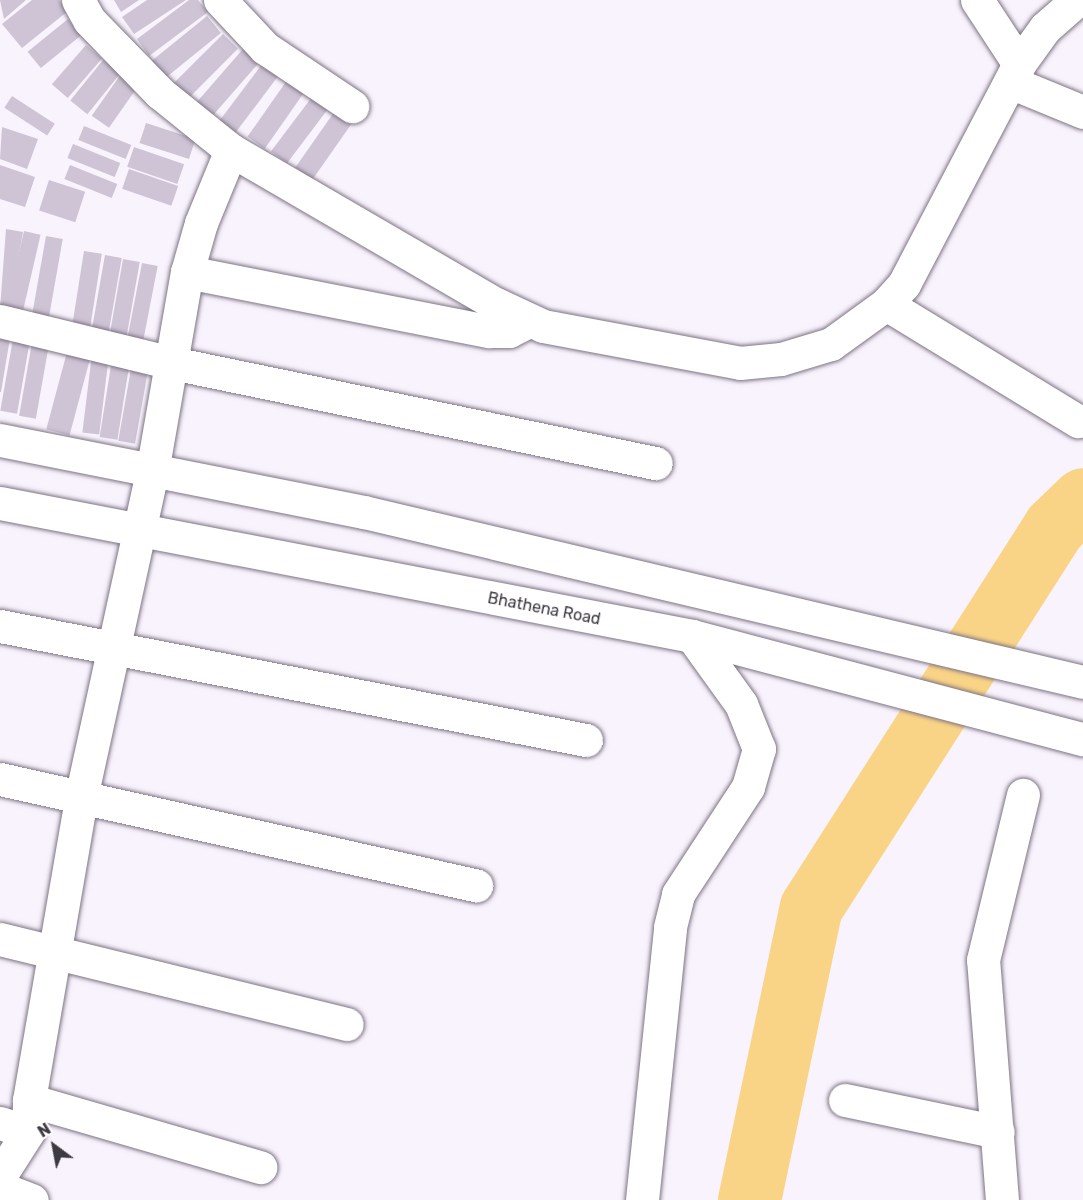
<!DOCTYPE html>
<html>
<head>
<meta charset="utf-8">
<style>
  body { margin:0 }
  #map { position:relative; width:1083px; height:1200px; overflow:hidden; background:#f9f3fd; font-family:Rubik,sans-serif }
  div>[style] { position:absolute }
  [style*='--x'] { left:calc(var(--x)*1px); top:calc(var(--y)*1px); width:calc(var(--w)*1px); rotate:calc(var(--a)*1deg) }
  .river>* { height:63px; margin:-31.5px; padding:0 31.5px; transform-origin:31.5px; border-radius:31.5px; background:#fad486 }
  .building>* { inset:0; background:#cec4d5; transform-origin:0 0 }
  .roads { filter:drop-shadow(0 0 2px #7d7383) drop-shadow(0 0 2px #7d7383) }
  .minor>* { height:33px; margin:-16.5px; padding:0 16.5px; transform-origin:16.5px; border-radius:16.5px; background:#fff }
  .tertiary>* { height:33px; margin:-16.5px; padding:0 16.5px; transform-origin:16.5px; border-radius:16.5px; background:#fff }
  span { translate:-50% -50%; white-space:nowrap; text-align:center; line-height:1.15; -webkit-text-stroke:4.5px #fff; paint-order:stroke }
  .street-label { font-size:16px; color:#3e3a41 }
  .north { position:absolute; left:24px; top:1116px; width:60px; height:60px; -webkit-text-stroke:4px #fff; paint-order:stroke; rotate:328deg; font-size:16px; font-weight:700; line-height:24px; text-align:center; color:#3e3a41 }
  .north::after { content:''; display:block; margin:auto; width:21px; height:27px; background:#3e3a41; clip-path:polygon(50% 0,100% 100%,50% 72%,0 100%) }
</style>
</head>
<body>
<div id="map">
  <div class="river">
    <div style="--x:749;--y:1200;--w:299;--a:-78.1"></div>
    <div style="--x:811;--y:907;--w:451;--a:-57.4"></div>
    <div style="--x:1054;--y:527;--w:40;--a:-44"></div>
  </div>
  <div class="building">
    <div style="clip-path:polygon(0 0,26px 0,4px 19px)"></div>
    <div style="clip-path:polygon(32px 0,59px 0,68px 11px,22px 48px,2px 24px)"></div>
    <div style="clip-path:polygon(114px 0,139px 0,121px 12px)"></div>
    <div style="clip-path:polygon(147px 0,186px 0,134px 34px,122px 17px)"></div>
    <div style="clip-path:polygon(189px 0,198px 0,208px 12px,149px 56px,137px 39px)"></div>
    <div style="left:207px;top:16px;width:22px;height:73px;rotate:51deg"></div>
    <div style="left:68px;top:19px;width:21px;height:52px;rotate:51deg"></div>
    <div style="left:223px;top:34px;width:21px;height:74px;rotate:45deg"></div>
    <div style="left:86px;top:45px;width:21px;height:52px;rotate:41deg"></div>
    <div style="left:243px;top:49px;width:21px;height:73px;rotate:41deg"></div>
    <div style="left:103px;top:60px;width:22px;height:52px;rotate:39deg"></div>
    <div style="left:263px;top:63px;width:20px;height:73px;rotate:37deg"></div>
    <div style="left:121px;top:74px;width:21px;height:51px;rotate:35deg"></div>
    <div style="left:290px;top:76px;width:21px;height:74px;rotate:35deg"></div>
    <div style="left:315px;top:93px;width:20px;height:73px;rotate:37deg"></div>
    <div style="left:12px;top:96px;width:51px;height:14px;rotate:33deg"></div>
    <div style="left:337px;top:108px;width:21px;height:73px;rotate:35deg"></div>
    <div style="left:146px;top:123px;width:52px;height:21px;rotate:18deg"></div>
    <div style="left:84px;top:126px;width:51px;height:15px;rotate:22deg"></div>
    <div style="clip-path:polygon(2px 127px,38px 139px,27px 169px,0 159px)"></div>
    <div style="left:73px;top:144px;width:51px;height:15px;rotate:22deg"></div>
    <div style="left:134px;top:147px;width:53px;height:21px;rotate:19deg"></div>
    <div style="clip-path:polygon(0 165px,35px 177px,25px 207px,0 199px)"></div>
    <div style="left:70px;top:165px;width:51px;height:15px;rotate:22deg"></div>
    <div style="left:129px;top:169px;width:52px;height:21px;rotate:19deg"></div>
    <div style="left:49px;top:180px;width:38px;height:32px;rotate:18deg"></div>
    <div style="clip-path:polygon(6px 229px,23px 232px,9px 310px,0 309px)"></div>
    <div style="left:24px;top:231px;width:17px;height:80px;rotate:13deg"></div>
    <div style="left:46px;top:236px;width:17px;height:80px;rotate:10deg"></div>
    <div style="left:84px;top:251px;width:18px;height:80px;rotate:9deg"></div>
    <div style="left:105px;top:255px;width:17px;height:79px;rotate:10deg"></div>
    <div style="left:123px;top:259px;width:17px;height:80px;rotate:10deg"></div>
    <div style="left:142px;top:263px;width:16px;height:80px;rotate:11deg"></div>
    <div style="clip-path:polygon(0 330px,11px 332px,1px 392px,0 392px)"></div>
    <div style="left:14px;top:333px;width:17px;height:79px;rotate:10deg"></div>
    <div style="left:33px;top:337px;width:17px;height:80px;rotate:10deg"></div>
    <div style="left:67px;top:352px;width:24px;height:80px;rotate:15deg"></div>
    <div style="left:92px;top:354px;width:17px;height:79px;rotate:7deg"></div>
    <div style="left:112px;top:359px;width:18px;height:79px;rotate:9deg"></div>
    <div style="left:132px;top:363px;width:17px;height:79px;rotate:10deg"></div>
  </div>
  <div class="roads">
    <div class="minor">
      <div style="--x:78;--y:0;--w:23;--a:61"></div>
      <div style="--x:89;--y:20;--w:102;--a:45.8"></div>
      <div style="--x:160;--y:93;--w:91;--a:38.8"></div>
      <div style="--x:231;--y:150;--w:306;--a:30.2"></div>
      <div style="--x:496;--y:304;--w:52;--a:25.1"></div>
      <div style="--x:543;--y:326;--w:200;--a:10.6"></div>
      <div style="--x:740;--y:363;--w:41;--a:-5.6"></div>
      <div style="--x:781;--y:359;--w:52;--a:-16.7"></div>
      <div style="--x:831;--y:344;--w:68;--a:-36"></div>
      <div style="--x:886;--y:304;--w:27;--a:-48"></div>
      <div style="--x:904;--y:284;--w:248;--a:-62.4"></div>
      <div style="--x:1019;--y:64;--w:44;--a:-54.2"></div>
      <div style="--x:1045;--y:28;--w:43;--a:-41.2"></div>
      <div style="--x:220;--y:0;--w:66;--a:46.8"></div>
      <div style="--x:265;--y:48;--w:105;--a:33.7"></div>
      <div style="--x:977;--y:0;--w:77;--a:56.7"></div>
      <div style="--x:1010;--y:82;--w:79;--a:22.3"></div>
      <div style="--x:187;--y:272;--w:308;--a:11.1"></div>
      <div style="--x:489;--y:331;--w:20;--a:0"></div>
      <div style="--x:509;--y:331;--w:22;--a:-27"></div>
      <div style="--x:886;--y:304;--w:225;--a:31.4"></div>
      <div style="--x:0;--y:321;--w:177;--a:13.7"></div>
      <div style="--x:172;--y:363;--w:494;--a:11.7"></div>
      <div style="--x:0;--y:626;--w:597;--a:11.01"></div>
      <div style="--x:0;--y:779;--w:488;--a:12.6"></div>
      <div style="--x:0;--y:939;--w:357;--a:13.8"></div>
      <div style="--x:29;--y:1100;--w:241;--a:16.2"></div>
      <div style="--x:845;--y:1100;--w:156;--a:11.8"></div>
      <div style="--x:0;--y:1123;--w:29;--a:18"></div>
      <div style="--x:0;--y:1176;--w:52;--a:-57.5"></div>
      <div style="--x:28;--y:1132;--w:32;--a:-88"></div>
      <div style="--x:29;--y:1100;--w:312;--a:-80.2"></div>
      <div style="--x:82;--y:793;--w:329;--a:-77.7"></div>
      <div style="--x:152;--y:472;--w:203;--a:-80.1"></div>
      <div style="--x:187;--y:272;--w:51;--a:-74.1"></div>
      <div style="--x:201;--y:223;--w:79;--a:-67.7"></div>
      <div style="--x:0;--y:1188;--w:34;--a:21"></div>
      <div style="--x:642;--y:1200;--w:274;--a:-84.1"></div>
      <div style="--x:670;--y:927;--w:34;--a:-76"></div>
      <div style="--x:678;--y:894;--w:128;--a:-56.8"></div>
      <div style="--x:748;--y:787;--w:40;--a:-74"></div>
      <div style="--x:759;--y:749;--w:48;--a:-111.8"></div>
      <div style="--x:741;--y:704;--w:84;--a:-125.8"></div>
      <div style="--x:1002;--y:1200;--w:241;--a:-94.5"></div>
      <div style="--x:983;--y:960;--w:170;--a:-76.4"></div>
    </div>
    <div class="tertiary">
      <div style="--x:0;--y:440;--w:371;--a:11.2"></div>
      <div style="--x:364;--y:512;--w:739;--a:13.3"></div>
      <div style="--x:0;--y:503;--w:705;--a:10.88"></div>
      <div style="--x:692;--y:636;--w:404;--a:14.8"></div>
    </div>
  </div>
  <div class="street-label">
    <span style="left:544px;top:609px;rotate:11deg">Bhathena Road</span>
  </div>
  <div class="north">N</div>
</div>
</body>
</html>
